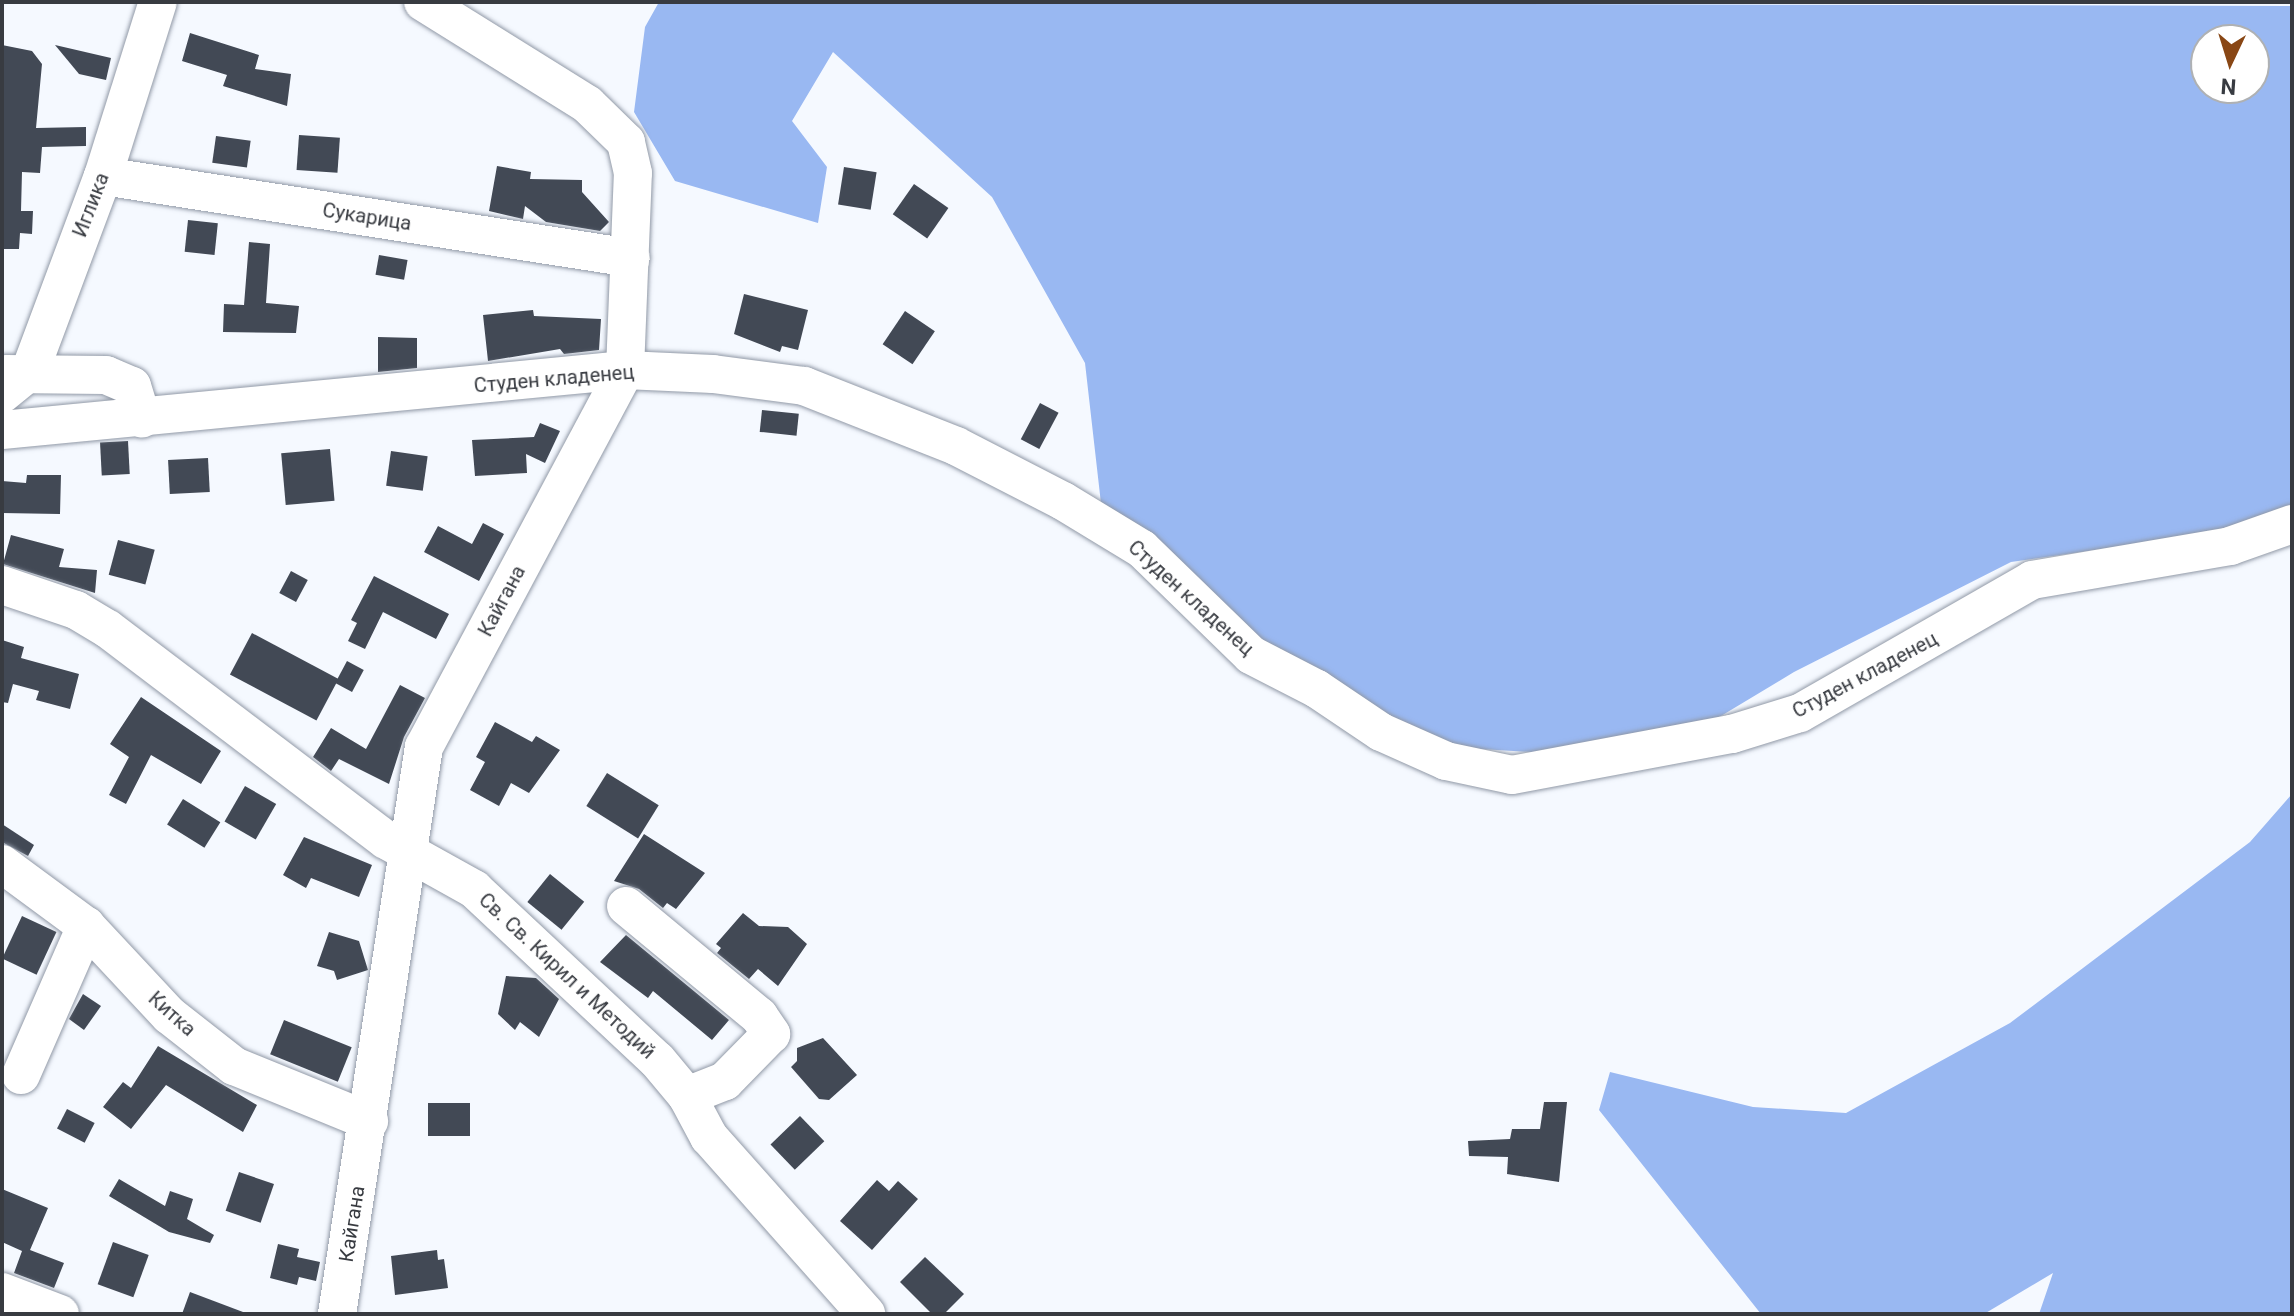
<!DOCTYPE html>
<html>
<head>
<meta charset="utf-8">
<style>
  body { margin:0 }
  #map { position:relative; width:2294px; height:1316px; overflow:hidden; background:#f5f9ff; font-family:Roboto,sans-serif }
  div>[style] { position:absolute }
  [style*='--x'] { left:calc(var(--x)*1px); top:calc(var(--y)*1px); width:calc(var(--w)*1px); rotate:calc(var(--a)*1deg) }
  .forest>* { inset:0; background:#99b8f2 }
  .building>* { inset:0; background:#424955; transform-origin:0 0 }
  .roads { filter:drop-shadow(0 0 2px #9199a7) drop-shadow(0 0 2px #9199a7) }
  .minor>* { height:38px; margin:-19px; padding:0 19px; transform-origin:19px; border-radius:19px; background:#fff }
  span { translate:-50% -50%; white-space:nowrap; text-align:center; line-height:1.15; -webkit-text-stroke:8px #fff; paint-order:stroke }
  .street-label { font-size:20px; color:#383b41 }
  .frame { position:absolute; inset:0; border:4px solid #383b41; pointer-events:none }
  .north { position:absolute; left:2190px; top:24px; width:80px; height:80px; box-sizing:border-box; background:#fff; border:2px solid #afb1b3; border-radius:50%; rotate:184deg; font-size:22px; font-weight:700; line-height:32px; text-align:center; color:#383b41 }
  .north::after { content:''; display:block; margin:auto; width:28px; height:36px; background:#894715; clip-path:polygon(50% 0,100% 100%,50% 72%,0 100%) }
</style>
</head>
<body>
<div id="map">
  <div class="forest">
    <div style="clip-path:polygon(evenodd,659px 2px,2292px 6px,2292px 504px,2234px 530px,2011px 562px,1794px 672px,1701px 728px,1547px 753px,1430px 746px,1335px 721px,1103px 521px,1085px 363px,992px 197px,833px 52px,792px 121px,827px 167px,818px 223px,675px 181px,634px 112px,645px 27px,659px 2px,2206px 40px,2254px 40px,2254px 88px,2206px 88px,2206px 40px)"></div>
    <div style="clip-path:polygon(2292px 794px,2292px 1314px,2039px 1314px,2053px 1273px,1984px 1314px,1761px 1314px,1599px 1110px,1610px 1072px,1753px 1107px,1846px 1113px,2010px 1023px,2250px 842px)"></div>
  </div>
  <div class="building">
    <div style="clip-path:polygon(190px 33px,259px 55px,255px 69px,291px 74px,287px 106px,223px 86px,227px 75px,182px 61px)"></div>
    <div style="clip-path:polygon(2px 45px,32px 51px,42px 64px,36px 128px,86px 127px,86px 146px,42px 147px,40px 173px,22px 172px,21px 211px,33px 211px,32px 234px,20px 233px,19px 249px,2px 249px)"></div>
    <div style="clip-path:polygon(55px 45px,111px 58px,106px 80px,79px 74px)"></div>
    <div style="left:299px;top:135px;width:41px;height:35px;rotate:4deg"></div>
    <div style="left:216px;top:136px;width:35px;height:27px;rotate:8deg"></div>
    <div style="clip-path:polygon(497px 166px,531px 172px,530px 179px,582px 180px,582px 192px,609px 222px,600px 231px,546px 222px,525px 206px,523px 219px,489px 211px)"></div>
    <div style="left:844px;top:167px;width:33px;height:38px;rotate:9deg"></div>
    <div style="left:914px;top:184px;width:42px;height:37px;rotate:35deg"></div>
    <div style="left:188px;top:220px;width:30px;height:32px;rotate:6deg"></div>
    <div style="clip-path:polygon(249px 242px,270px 244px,266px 303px,299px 306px,296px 333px,223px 332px,224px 304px,244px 305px)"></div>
    <div style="left:379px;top:255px;width:29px;height:20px;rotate:10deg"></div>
    <div style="clip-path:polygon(744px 294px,808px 310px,798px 350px,782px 346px,780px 352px,734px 334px)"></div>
    <div style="clip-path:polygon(533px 310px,534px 316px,601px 319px,599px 350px,564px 354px,560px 349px,488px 361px,483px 315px)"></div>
    <div style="left:905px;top:311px;width:36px;height:40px;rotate:34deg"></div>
    <div style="clip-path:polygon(378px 337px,417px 338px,417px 368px,378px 372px)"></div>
    <div style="left:1040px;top:403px;width:21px;height:41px;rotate:28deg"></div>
    <div style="left:762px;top:410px;width:37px;height:22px;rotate:6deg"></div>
    <div style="clip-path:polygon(540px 423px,560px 431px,545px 463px,526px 454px,527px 473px,475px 476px,472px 440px,534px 437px)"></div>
    <div style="left:128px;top:441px;width:33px;height:28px;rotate:87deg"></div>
    <div style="left:330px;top:449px;width:52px;height:49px;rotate:85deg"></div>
    <div style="left:391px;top:451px;width:37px;height:35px;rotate:8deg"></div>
    <div style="left:208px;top:458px;width:34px;height:40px;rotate:87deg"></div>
    <div style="clip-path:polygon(27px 475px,61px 475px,60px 514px,2px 513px,2px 481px,26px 483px)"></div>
    <div style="clip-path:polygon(483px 523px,504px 534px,479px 581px,424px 552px,438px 526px,472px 544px)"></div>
    <div style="clip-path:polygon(11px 535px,64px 549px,59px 567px,97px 570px,95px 593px,3px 564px)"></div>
    <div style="left:118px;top:540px;width:38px;height:36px;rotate:15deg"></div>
    <div style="left:291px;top:571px;width:19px;height:25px;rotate:28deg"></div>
    <div style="clip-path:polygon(374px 576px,449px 614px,436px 639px,383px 612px,365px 649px,348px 641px,357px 623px,351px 620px)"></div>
    <div style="left:252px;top:633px;width:98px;height:47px;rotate:28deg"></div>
    <div style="clip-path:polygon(2px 640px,24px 647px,21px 658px,79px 674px,70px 709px,36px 700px,39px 691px,13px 684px,8px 703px,2px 702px)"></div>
    <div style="left:347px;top:661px;width:19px;height:25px;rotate:28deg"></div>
    <div style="clip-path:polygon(400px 685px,425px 698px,404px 737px,389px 784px,339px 759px,331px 771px,313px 757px,331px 728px,366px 749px)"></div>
    <div style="clip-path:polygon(141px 697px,221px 751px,201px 784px,151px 755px,126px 804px,109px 795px,129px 757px,110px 744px)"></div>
    <div style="clip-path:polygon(495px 722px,532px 742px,536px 736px,560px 750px,529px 793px,511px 783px,499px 806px,470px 790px,485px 762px,476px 757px)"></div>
    <div style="left:607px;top:773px;width:61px;height:39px;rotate:32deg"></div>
    <div style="left:245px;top:786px;width:36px;height:41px;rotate:30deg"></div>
    <div style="left:183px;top:799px;width:44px;height:30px;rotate:32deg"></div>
    <div style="clip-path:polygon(2px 824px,34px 845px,28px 856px,2px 842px)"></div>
    <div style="clip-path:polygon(644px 834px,705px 873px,676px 909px,667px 903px,663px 908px,639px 889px,614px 881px)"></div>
    <div style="clip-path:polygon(304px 837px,372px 865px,359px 897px,311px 878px,306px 888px,283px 875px)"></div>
    <div style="left:550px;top:874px;width:44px;height:36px;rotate:39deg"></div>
    <div style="clip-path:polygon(743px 913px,759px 926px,788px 927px,807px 944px,778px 986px,758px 969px,749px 979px,717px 953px,721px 948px,716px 944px)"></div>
    <div style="left:22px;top:916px;width:38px;height:47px;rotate:25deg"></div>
    <div style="clip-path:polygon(329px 932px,359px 941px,368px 970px,337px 980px,334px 971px,317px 966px)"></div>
    <div style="clip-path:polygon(626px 935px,729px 1020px,712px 1040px,653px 991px,648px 998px,600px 962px)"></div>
    <div style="clip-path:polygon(506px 976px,536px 978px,559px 999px,539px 1037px,520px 1022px,515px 1030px,498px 1014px)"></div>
    <div style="clip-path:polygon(83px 994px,101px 1006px,84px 1030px,69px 1019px)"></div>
    <div style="left:284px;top:1020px;width:73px;height:37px;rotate:22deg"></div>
    <div style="clip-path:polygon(823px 1038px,857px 1075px,829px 1100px,819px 1099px,791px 1067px,797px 1061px,797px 1048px)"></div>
    <div style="clip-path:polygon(158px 1046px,257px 1105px,243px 1132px,166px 1085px,131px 1129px,103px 1107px,123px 1082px,131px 1088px)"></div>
    <div style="clip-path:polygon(1544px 1102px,1567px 1102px,1559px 1182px,1507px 1174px,1508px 1157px,1469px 1156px,1468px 1141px,1510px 1139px,1512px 1129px,1540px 1129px)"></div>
    <div style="left:428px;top:1103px;width:42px;height:33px"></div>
    <div style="left:67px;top:1109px;width:31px;height:22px;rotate:27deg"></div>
    <div style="left:800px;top:1116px;width:35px;height:41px;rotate:46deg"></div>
    <div style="left:239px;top:1172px;width:37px;height:41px;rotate:19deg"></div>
    <div style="clip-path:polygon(119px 1179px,165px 1206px,170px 1191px,193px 1199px,187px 1219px,214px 1235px,210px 1243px,169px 1232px,109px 1196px)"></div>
    <div style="clip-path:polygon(877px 1180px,889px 1191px,898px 1181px,918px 1199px,872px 1250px,840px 1221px)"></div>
    <div style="clip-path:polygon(2px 1189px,48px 1208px,30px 1250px,64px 1263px,54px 1288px,14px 1273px,22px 1251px,2px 1242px)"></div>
    <div style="left:113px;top:1242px;width:38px;height:45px;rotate:20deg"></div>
    <div style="clip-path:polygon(278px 1244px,299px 1249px,297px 1257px,320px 1262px,316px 1281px,299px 1277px,297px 1285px,270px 1278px)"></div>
    <div style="clip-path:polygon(437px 1250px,438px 1260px,444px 1259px,448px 1288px,395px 1295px,391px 1256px)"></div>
    <div style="clip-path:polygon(925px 1257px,964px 1294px,944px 1314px,932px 1314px,900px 1282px)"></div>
    <div style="clip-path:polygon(190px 1292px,243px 1312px,242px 1314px,182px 1314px)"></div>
  </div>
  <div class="roads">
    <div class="minor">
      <div style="--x:103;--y:176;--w:534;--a:8.83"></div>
      <div style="--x:6;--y:374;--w:100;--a:0.6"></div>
      <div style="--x:106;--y:375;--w:28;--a:23"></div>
      <div style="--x:132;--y:386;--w:34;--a:73"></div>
      <div style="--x:2;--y:394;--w:36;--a:-39"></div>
      <div style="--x:30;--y:371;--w:208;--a:-69.5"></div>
      <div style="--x:103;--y:176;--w:182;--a:-72.5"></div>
      <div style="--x:2;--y:430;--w:626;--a:-5.5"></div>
      <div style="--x:625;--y:370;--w:88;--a:2.6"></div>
      <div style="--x:713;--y:374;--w:92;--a:7.5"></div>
      <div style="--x:804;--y:386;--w:163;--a:21.5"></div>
      <div style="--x:956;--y:446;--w:120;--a:27.2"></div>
      <div style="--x:1063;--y:501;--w:92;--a:31.3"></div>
      <div style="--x:1142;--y:549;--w:152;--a:44.2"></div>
      <div style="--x:1251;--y:655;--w:74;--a:27.3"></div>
      <div style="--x:1317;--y:689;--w:77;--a:33.9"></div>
      <div style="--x:1381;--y:732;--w:71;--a:24"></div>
      <div style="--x:1446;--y:761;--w:67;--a:12"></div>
      <div style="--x:1512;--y:775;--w:224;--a:-10.6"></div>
      <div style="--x:1732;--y:734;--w:71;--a:-17.2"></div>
      <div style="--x:1800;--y:713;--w:267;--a:-29.8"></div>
      <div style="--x:2032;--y:580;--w:201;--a:-9.7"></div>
      <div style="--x:2230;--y:546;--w:66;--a:-19.5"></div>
      <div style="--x:2;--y:585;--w:78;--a:18.7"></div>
      <div style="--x:76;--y:610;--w:37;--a:31"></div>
      <div style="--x:108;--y:629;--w:349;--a:37.2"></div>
      <div style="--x:386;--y:840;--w:101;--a:29.1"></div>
      <div style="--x:474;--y:889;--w:250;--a:43.1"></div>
      <div style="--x:657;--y:1060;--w:47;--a:50.2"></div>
      <div style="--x:687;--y:1096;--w:47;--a:61.8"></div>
      <div style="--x:709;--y:1137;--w:237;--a:48.4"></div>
      <div style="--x:2;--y:864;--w:104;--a:36.4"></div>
      <div style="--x:86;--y:926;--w:122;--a:47"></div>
      <div style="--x:169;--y:1015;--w:83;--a:38.1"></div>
      <div style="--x:234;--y:1066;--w:146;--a:22.2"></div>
      <div style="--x:626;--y:906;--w:173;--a:39.6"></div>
      <div style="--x:759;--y:1016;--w:22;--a:56"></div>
      <div style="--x:771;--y:1034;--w:66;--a:134.4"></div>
      <div style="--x:725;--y:1081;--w:41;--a:158.5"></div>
      <div style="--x:21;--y:1075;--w:163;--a:-66.4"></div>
      <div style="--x:2;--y:1292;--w:62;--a:20.8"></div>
      <div style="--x:337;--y:1314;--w:574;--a:-81.28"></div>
      <div style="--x:424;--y:747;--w:427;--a:-61.9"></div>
      <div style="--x:625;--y:370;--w:197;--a:-87.7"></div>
      <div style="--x:633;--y:173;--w:32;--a:-103"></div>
      <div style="--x:626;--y:142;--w:54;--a:-135.7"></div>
      <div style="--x:587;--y:104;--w:193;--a:-148.1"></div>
    </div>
  </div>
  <div class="street-label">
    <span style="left:91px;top:205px;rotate:-69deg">Иглика</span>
    <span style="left:367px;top:217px;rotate:9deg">Сукарица</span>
    <span style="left:554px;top:379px;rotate:-5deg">Студен кладенец</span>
    <span style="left:1191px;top:598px;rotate:42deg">Студен кладенец</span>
    <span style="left:502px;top:601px;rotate:-62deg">Кайгана</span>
    <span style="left:1865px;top:675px;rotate:-28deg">Студен кладенец</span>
    <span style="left:567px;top:976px;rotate:43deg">Св. Св. Кирил и Методий</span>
    <span style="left:172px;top:1014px;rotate:42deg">Китка</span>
    <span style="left:352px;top:1224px;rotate:-81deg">Кайгана</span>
  </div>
  <div class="frame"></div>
  <div class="north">N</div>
</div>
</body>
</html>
